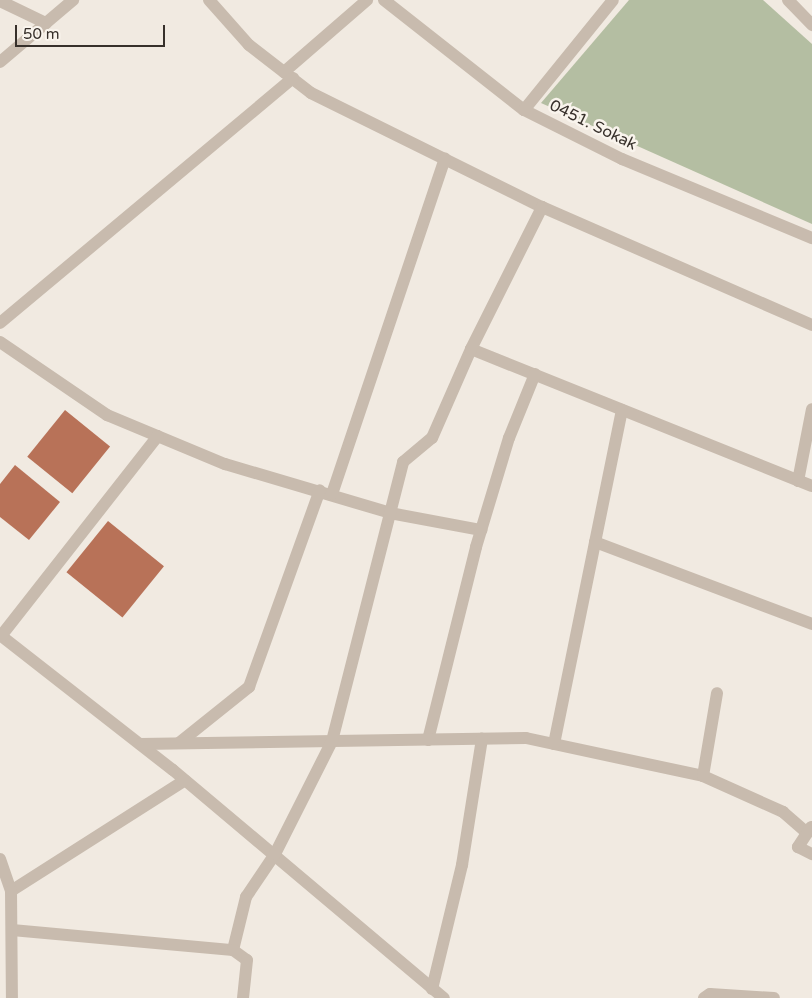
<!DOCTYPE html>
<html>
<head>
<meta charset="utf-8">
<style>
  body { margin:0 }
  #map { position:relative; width:812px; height:998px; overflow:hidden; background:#f1eae1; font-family:"Varela Round",sans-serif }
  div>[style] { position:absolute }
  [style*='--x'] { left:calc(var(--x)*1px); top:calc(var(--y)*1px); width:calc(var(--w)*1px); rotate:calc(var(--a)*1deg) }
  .green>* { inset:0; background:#b4bea2 }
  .building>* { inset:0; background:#b87258; transform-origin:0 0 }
  .minor>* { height:12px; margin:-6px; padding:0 6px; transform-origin:6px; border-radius:6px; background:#c8bbae }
  .tertiary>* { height:12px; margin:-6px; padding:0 6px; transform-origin:6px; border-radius:6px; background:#c8bbae }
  span { translate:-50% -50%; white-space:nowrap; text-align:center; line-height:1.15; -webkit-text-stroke:5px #f9f4ed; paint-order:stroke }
  .street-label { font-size:16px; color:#37302b }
  .scale { position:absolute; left:15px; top:25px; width:150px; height:22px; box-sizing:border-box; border:2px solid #37302b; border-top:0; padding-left:6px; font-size:15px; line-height:18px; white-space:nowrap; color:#37302b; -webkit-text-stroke:4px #f9f4ed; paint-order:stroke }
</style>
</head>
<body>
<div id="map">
  <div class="green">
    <div style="clip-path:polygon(629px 0,763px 0,812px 44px,812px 224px,541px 103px)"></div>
  </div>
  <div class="building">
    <div style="left:65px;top:410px;width:58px;height:60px;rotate:39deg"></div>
    <div style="clip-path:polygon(15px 465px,60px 502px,29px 540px,0 517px,0 484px)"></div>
    <div style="left:108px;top:521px;width:72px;height:66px;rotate:39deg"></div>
  </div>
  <div class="minor">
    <div style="--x:209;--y:0;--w:60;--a:48.4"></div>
    <div style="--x:249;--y:45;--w:78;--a:37.7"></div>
    <div style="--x:311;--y:93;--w:258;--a:26.3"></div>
    <div style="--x:542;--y:207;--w:295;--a:23.6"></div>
    <div style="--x:384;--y:0;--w:178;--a:38.2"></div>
    <div style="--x:524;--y:110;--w:110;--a:26.6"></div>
    <div style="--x:622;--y:159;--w:206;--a:22.6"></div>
    <div style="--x:788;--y:0;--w:35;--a:46"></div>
    <div style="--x:0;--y:1;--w:51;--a:25.6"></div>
    <div style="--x:284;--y:72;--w:110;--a:-40.9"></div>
    <div style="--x:524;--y:110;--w:141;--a:-51"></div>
    <div style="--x:0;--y:323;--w:382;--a:-39.9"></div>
    <div style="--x:0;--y:342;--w:130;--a:34.3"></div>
    <div style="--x:107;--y:415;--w:128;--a:22.6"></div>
    <div style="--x:225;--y:464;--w:172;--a:16.5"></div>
    <div style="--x:390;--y:513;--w:93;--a:10.6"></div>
    <div style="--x:471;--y:349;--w:367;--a:21.9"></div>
    <div style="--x:798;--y:481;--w:73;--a:-79"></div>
    <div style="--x:332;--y:494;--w:354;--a:-71.4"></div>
    <div style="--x:595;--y:542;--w:232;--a:20.7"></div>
    <div style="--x:0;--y:635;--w:219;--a:38"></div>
    <div style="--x:173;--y:770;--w:354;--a:40.1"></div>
    <div style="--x:1;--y:636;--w:254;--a:-51.9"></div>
    <div style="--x:428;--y:740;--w:199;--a:-76"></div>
    <div style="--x:476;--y:547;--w:114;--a:-73.2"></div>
    <div style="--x:509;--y:438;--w:69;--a:-67.9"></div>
    <div style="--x:179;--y:743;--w:90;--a:-38.7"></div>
    <div style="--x:249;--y:687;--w:209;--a:-70.2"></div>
    <div style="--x:140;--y:744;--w:386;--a:-0.9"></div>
    <div style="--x:526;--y:738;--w:181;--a:12.1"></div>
    <div style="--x:703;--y:776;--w:88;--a:24.2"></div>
    <div style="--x:783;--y:812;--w:32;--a:41"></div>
    <div style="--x:554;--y:744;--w:341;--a:-78.5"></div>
    <div style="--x:703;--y:776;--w:84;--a:-80.4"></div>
    <div style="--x:811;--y:827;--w:24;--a:123"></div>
    <div style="--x:798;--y:847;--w:16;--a:27"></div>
    <div style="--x:11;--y:891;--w:206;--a:-32.5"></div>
    <div style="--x:12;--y:930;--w:222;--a:5.2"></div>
    <div style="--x:233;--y:950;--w:55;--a:-76.2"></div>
    <div style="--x:246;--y:897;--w:52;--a:-56"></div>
    <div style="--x:275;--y:854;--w:127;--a:-63.2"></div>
    <div style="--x:332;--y:741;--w:288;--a:-75.7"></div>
    <div style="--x:403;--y:462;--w:38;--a:-40"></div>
    <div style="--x:432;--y:438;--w:97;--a:-66.3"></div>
    <div style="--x:471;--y:349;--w:159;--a:-63.4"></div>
    <div style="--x:233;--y:950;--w:17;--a:36"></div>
    <div style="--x:247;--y:960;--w:38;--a:96"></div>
    <div style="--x:432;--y:989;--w:128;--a:-76.4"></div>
    <div style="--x:462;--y:865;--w:128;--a:-81"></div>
    <div style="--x:704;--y:998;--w:7;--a:-34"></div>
    <div style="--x:710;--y:994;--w:64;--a:3.6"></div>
  </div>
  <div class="tertiary">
    <div style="--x:0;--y:62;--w:96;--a:-40.3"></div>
    <div style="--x:0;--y:859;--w:34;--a:71"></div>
    <div style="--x:11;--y:891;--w:107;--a:89.5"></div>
  </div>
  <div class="street-label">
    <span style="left:593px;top:125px;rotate:26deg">0451. Sokak</span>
  </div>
  <div class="scale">50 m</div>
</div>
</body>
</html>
